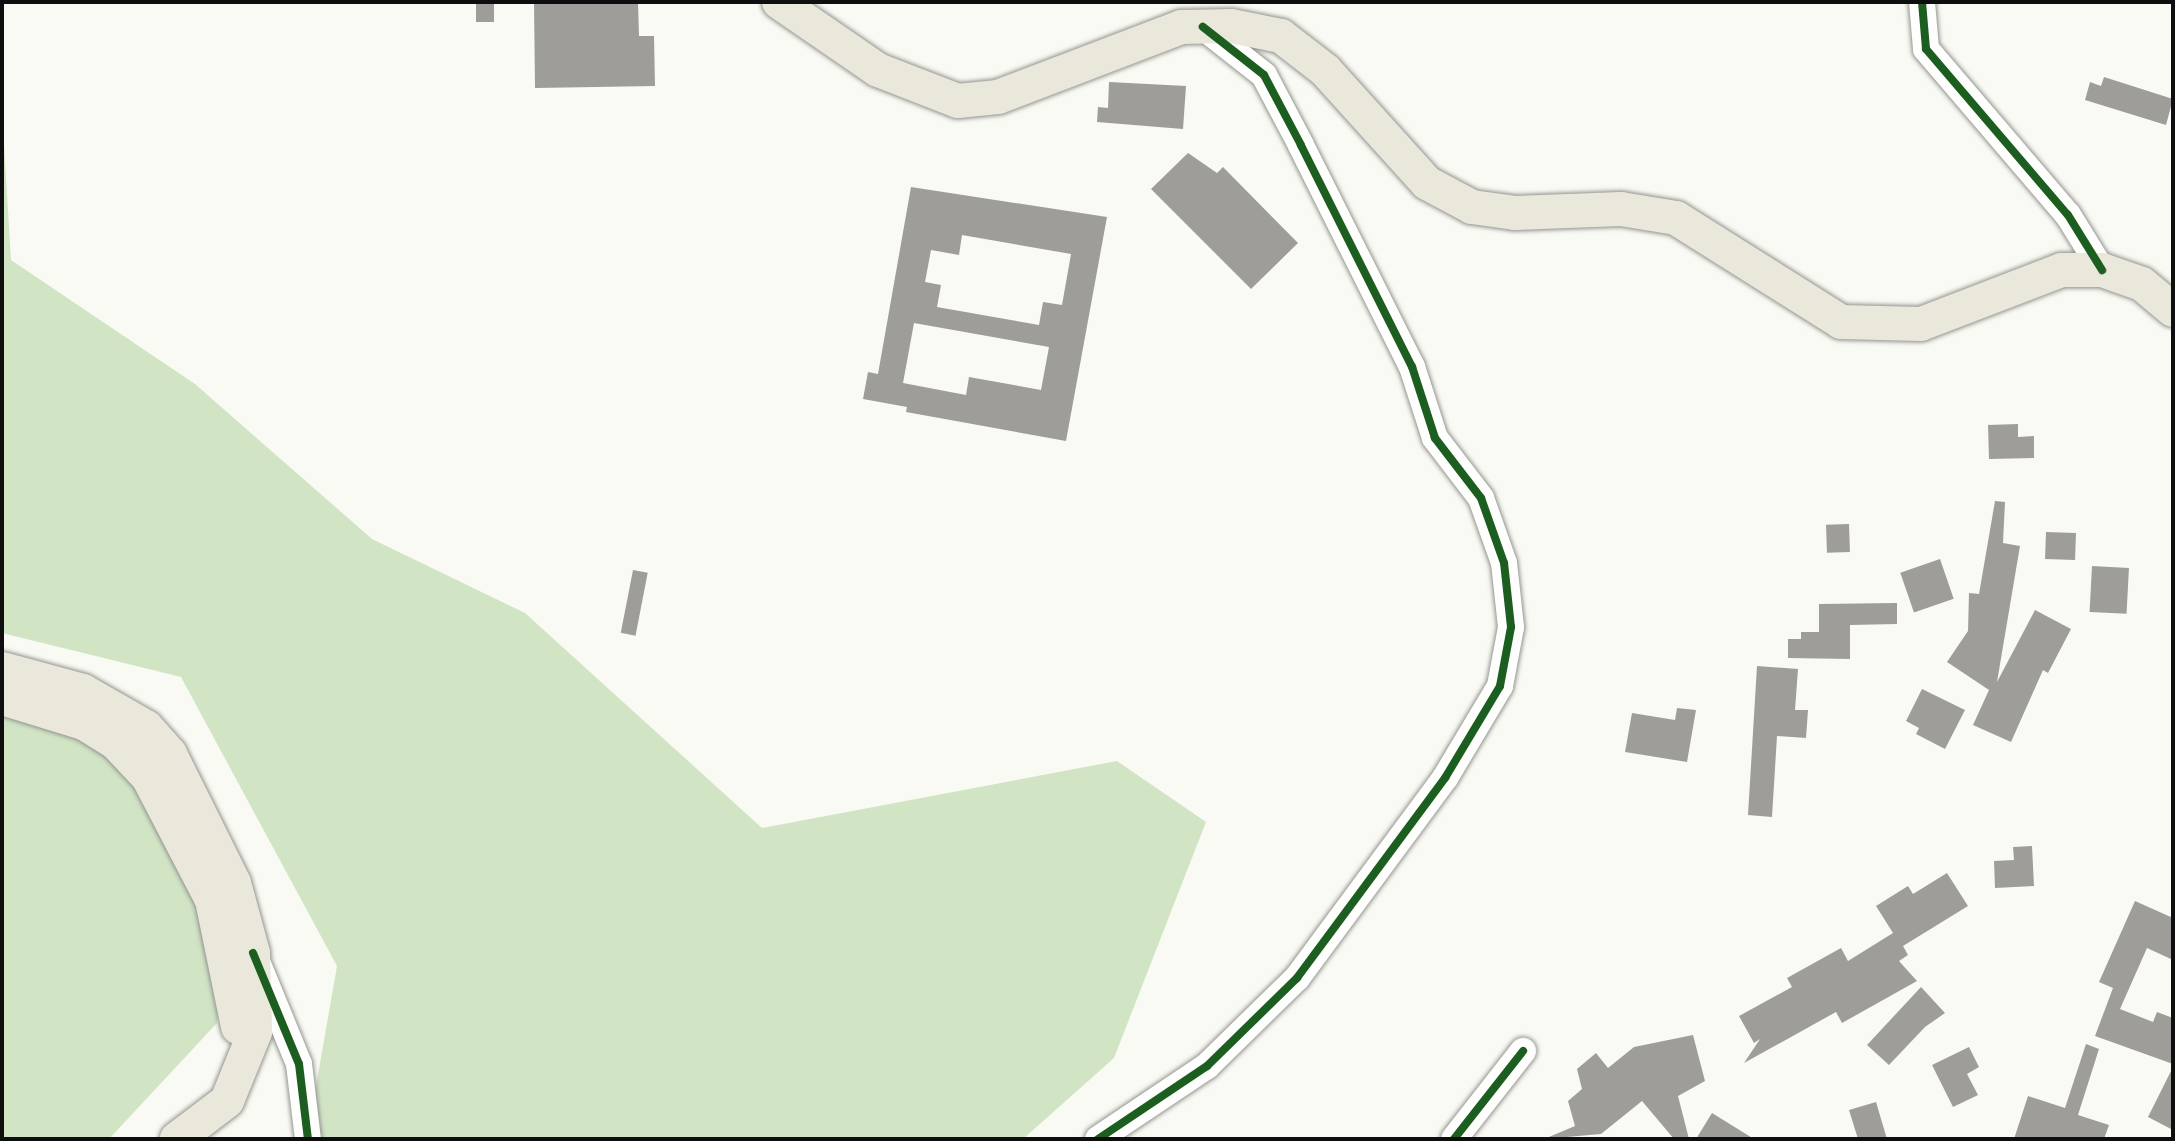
<!DOCTYPE html>
<html>
<head>
<meta charset="utf-8">
<style>
  body { margin:0 }
  #map { position:relative; width:2175px; height:1141px; overflow:hidden; background:#fafaf4; font-family:"Libre Baskerville",serif }
  div>[style] { position:absolute }
  [style*='--x'] { left:calc(var(--x)*1px); top:calc(var(--y)*1px); width:calc(var(--w)*1px); rotate:calc(var(--a)*1deg) }
  .forest>* { inset:0; background:#d1e5c5 }
  .building>* { inset:0; background:#9e9d99; transform-origin:0 0 }
  .roads { filter:drop-shadow(0 0 2px #949492) drop-shadow(0 0 2px #949492) }
  .minor>* { height:26px; margin:-13px; padding:0 13px; transform-origin:13px; border-radius:13px; background:#fefefd }
  .major>* { height:34px; margin:-17px; padding:0 17px; transform-origin:17px; border-radius:17px; background:#eae8db }
  .cycleway>* { height:8px; margin:-4px; padding:0 4px; transform-origin:4px; border-radius:4px; background:#1b5e20 }
  span { translate:-50% -50%; white-space:nowrap; text-align:center; line-height:1.15; -webkit-text-stroke:8px #fff; paint-order:stroke }
  .frame { position:absolute; inset:0; border:4px solid #0e0e0e; pointer-events:none }
</style>
</head>
<body>
<div id="map">
  <div class="forest">
    <div style="clip-path:polygon(2px 110px,11px 260px,195px 384px,372px 539px,525px 613px,762px 828px,1117px 761px,1206px 822px,1114px 1058px,1023px 1139px,326px 1139px,308px 1132px,337px 966px,181px 677px,2px 633px)"></div>
    <div style="clip-path:polygon(2px 694px,132px 729px,228px 914px,217px 1023px,109px 1139px,2px 1139px)"></div>
  </div>
  <div class="building">
    <div style="left:476px;top:2px;width:18px;height:20px"></div>
    <div style="clip-path:polygon(534px 2px,638px 2px,639px 36px,654px 36px,655px 86px,535px 88px)"></div>
    <div style="clip-path:polygon(2104px 77px,2173px 99px,2166px 125px,2085px 100px,2090px 82px,2101px 86px)"></div>
    <div style="clip-path:polygon(1109px 82px,1186px 86px,1183px 129px,1097px 122px,1098px 107px,1108px 108px)"></div>
    <div style="clip-path:polygon(1188px 153px,1217px 173px,1223px 167px,1298px 243px,1251px 289px,1151px 189px)"></div>
    <div style="clip-path:polygon(evenodd,911px 187px,1107px 217px,1066px 441px,906px 412px,907px 407px,863px 399px,868px 372px,878px 374px,911px 187px,962px 235px,1071px 254px,1062px 305px,1043px 302px,1039px 325px,937px 307px,941px 285px,925px 282px,931px 250px,959px 255px,962px 235px,911px 187px,914px 323px,1049px 347px,1041px 390px,969px 377px,966px 395px,903px 383px,914px 323px)"></div>
    <div style="clip-path:polygon(2018px 424px,2018px 437px,2034px 436px,2034px 458px,1989px 459px,1988px 425px)"></div>
    <div style="clip-path:polygon(1995px 501px,2005px 502px,2003px 543px,2020px 546px,1997px 682px,2035px 610px,2071px 629px,2048px 673px,2043px 670px,2011px 742px,1973px 725px,1989px 690px,1947px 662px,1968px 631px,1969px 593px,1979px 594px)"></div>
    <div style="left:1849px;top:524px;width:28px;height:23px;rotate:88deg"></div>
    <div style="left:2046px;top:532px;width:30px;height:27px;rotate:2deg"></div>
    <div style="left:1940px;top:559px;width:42px;height:42px;rotate:71deg"></div>
    <div style="left:2092px;top:566px;width:37px;height:46px;rotate:3deg"></div>
    <div style="left:633px;top:570px;width:15px;height:64px;rotate:11deg"></div>
    <div style="clip-path:polygon(1897px 603px,1897px 624px,1850px 625px,1850px 659px,1788px 658px,1788px 639px,1801px 639px,1801px 632px,1819px 632px,1819px 604px)"></div>
    <div style="clip-path:polygon(1757px 666px,1798px 669px,1795px 710px,1808px 710px,1806px 738px,1777px 736px,1772px 817px,1748px 815px)"></div>
    <div style="clip-path:polygon(1922px 689px,1965px 710px,1945px 749px,1916px 734px,1919px 728px,1906px 721px)"></div>
    <div style="clip-path:polygon(1677px 708px,1696px 710px,1687px 762px,1625px 752px,1632px 713px,1675px 720px)"></div>
    <div style="clip-path:polygon(2032px 846px,2034px 886px,1995px 888px,1994px 861px,2014px 860px,2013px 847px)"></div>
    <div style="clip-path:polygon(1947px 873px,1968px 906px,1903px 946px,1908px 955px,1899px 961px,1917px 981px,1842px 1023px,1836px 1012px,1744px 1063px,1760px 1039px,1754px 1043px,1739px 1016px,1792px 987px,1787px 978px,1841px 948px,1848px 961px,1893px 933px,1876px 906px,1908px 886px,1913px 894px)"></div>
    <div style="clip-path:polygon(2135px 901px,2173px 918px,2173px 960px,2147px 948px,2120px 1009px,2153px 1022px,2157px 1012px,2173px 1018px,2173px 1064px,2095px 1036px,2113px 988px,2099px 982px)"></div>
    <div style="clip-path:polygon(1921px 987px,1945px 1013px,1925px 1027px,1889px 1065px,1867px 1045px)"></div>
    <div style="clip-path:polygon(1693px 1035px,1705px 1081px,1678px 1096px,1689px 1139px,1674px 1139px,1642px 1101px,1601px 1134px,1544px 1139px,1575px 1126px,1568px 1101px,1582px 1089px,1577px 1069px,1596px 1053px,1608px 1068px,1634px 1047px)"></div>
    <div style="clip-path:polygon(2086px 1044px,2099px 1049px,2078px 1115px,2109px 1125px,2104px 1139px,2014px 1139px,2028px 1096px,2065px 1108px)"></div>
    <div style="clip-path:polygon(1969px 1047px,1979px 1067px,1967px 1074px,1978px 1095px,1953px 1107px,1932px 1065px)"></div>
    <div style="clip-path:polygon(2173px 1067px,2173px 1130px,2148px 1117px)"></div>
    <div style="clip-path:polygon(1876px 1102px,1887px 1139px,1858px 1139px,1849px 1110px)"></div>
    <div style="clip-path:polygon(1712px 1113px,1754px 1139px,1696px 1139px)"></div>
  </div>
  <div class="roads">
    <div class="minor">
      <div style="--x:1922;--y:2;--w:47;--a:85.1"></div>
      <div style="--x:1926;--y:49;--w:218;--a:49.5"></div>
      <div style="--x:2068;--y:215;--w:65;--a:58.3"></div>
      <div style="--x:258;--y:964;--w:108;--a:67.7"></div>
      <div style="--x:299;--y:1064;--w:76;--a:83.2"></div>
      <div style="--x:1098;--y:1139;--w:131;--a:-33.8"></div>
      <div style="--x:1207;--y:1066;--w:126;--a:-44.4"></div>
      <div style="--x:1297;--y:978;--w:249;--a:-53.5"></div>
      <div style="--x:1445;--y:778;--w:107;--a:-59.1"></div>
      <div style="--x:1500;--y:686;--w:60;--a:-79.4"></div>
      <div style="--x:1511;--y:627;--w:64;--a:-96.2"></div>
      <div style="--x:1504;--y:563;--w:69;--a:-109.5"></div>
      <div style="--x:1481;--y:498;--w:76;--a:-127.5"></div>
      <div style="--x:1435;--y:438;--w:75;--a:-107.9"></div>
      <div style="--x:1412;--y:367;--w:248;--a:-116.6"></div>
      <div style="--x:1301;--y:145;--w:79;--a:-117.9"></div>
      <div style="--x:1264;--y:75;--w:78;--a:-141.8"></div>
      <div style="--x:1454;--y:1139;--w:112;--a:-51.9"></div>
    </div>
    <div class="major">
      <div style="--x:779;--y:2;--w:120;--a:34.5"></div>
      <div style="--x:878;--y:70;--w:86;--a:21.2"></div>
      <div style="--x:958;--y:101;--w:40;--a:-5.7"></div>
      <div style="--x:998;--y:97;--w:196;--a:-20.9"></div>
      <div style="--x:1181;--y:27;--w:50;--a:-1.1"></div>
      <div style="--x:1231;--y:26;--w:51;--a:11.3"></div>
      <div style="--x:1281;--y:36;--w:56;--a:37.7"></div>
      <div style="--x:1325;--y:70;--w:152;--a:47.9"></div>
      <div style="--x:1427;--y:183;--w:51;--a:28.1"></div>
      <div style="--x:1472;--y:207;--w:43;--a:7.9"></div>
      <div style="--x:1515;--y:213;--w:106;--a:-2.2"></div>
      <div style="--x:1621;--y:209;--w:56;--a:9.3"></div>
      <div style="--x:1676;--y:218;--w:195;--a:32.2"></div>
      <div style="--x:1841;--y:322;--w:80;--a:1.4"></div>
      <div style="--x:1921;--y:324;--w:151;--a:-21"></div>
      <div style="--x:2062;--y:270;--w:40;--a:0"></div>
      <div style="--x:2102;--y:270;--w:42;--a:19.3"></div>
      <div style="--x:2142;--y:284;--w:40;--a:40"></div>
      <div style="--x:2;--y:669;--w:84;--a:15.2"></div>
      <div style="--x:83;--y:691;--w:73;--a:29.7"></div>
      <div style="--x:146;--y:727;--w:36;--a:48"></div>
      <div style="--x:170;--y:754;--w:144;--a:63.6"></div>
      <div style="--x:234;--y:883;--w:73;--a:74.8"></div>
      <div style="--x:253;--y:953;--w:79;--a:88.5"></div>
      <div style="--x:255;--y:1032;--w:74;--a:112.1"></div>
      <div style="--x:227;--y:1101;--w:63;--a:142.8"></div>
      <div style="--x:2;--y:698;--w:86;--a:17"></div>
      <div style="--x:84;--y:723;--w:39;--a:32"></div>
      <div style="--x:117;--y:744;--w:45;--a:46.8"></div>
      <div style="--x:148;--y:777;--w:139;--a:62.5"></div>
      <div style="--x:212;--y:900;--w:130;--a:78.4"></div>
    </div>
  </div>
  <div class="cycleway">
    <div style="--x:1922;--y:2;--w:47;--a:85.1"></div>
    <div style="--x:1926;--y:49;--w:218;--a:49.5"></div>
    <div style="--x:2068;--y:215;--w:65;--a:58.3"></div>
    <div style="--x:253;--y:953;--w:120;--a:67.5"></div>
    <div style="--x:299;--y:1064;--w:76;--a:83.2"></div>
    <div style="--x:1098;--y:1139;--w:131;--a:-33.8"></div>
    <div style="--x:1207;--y:1066;--w:126;--a:-44.4"></div>
    <div style="--x:1297;--y:978;--w:249;--a:-53.5"></div>
    <div style="--x:1445;--y:778;--w:107;--a:-59.1"></div>
    <div style="--x:1500;--y:686;--w:60;--a:-79.4"></div>
    <div style="--x:1511;--y:627;--w:64;--a:-96.2"></div>
    <div style="--x:1504;--y:563;--w:69;--a:-109.5"></div>
    <div style="--x:1481;--y:498;--w:76;--a:-127.5"></div>
    <div style="--x:1435;--y:438;--w:75;--a:-107.9"></div>
    <div style="--x:1412;--y:367;--w:248;--a:-116.6"></div>
    <div style="--x:1301;--y:145;--w:79;--a:-117.9"></div>
    <div style="--x:1264;--y:75;--w:78;--a:-141.8"></div>
    <div style="--x:1454;--y:1139;--w:112;--a:-51.9"></div>
  </div>
  <div class="frame"></div>
</div>
</body>
</html>
